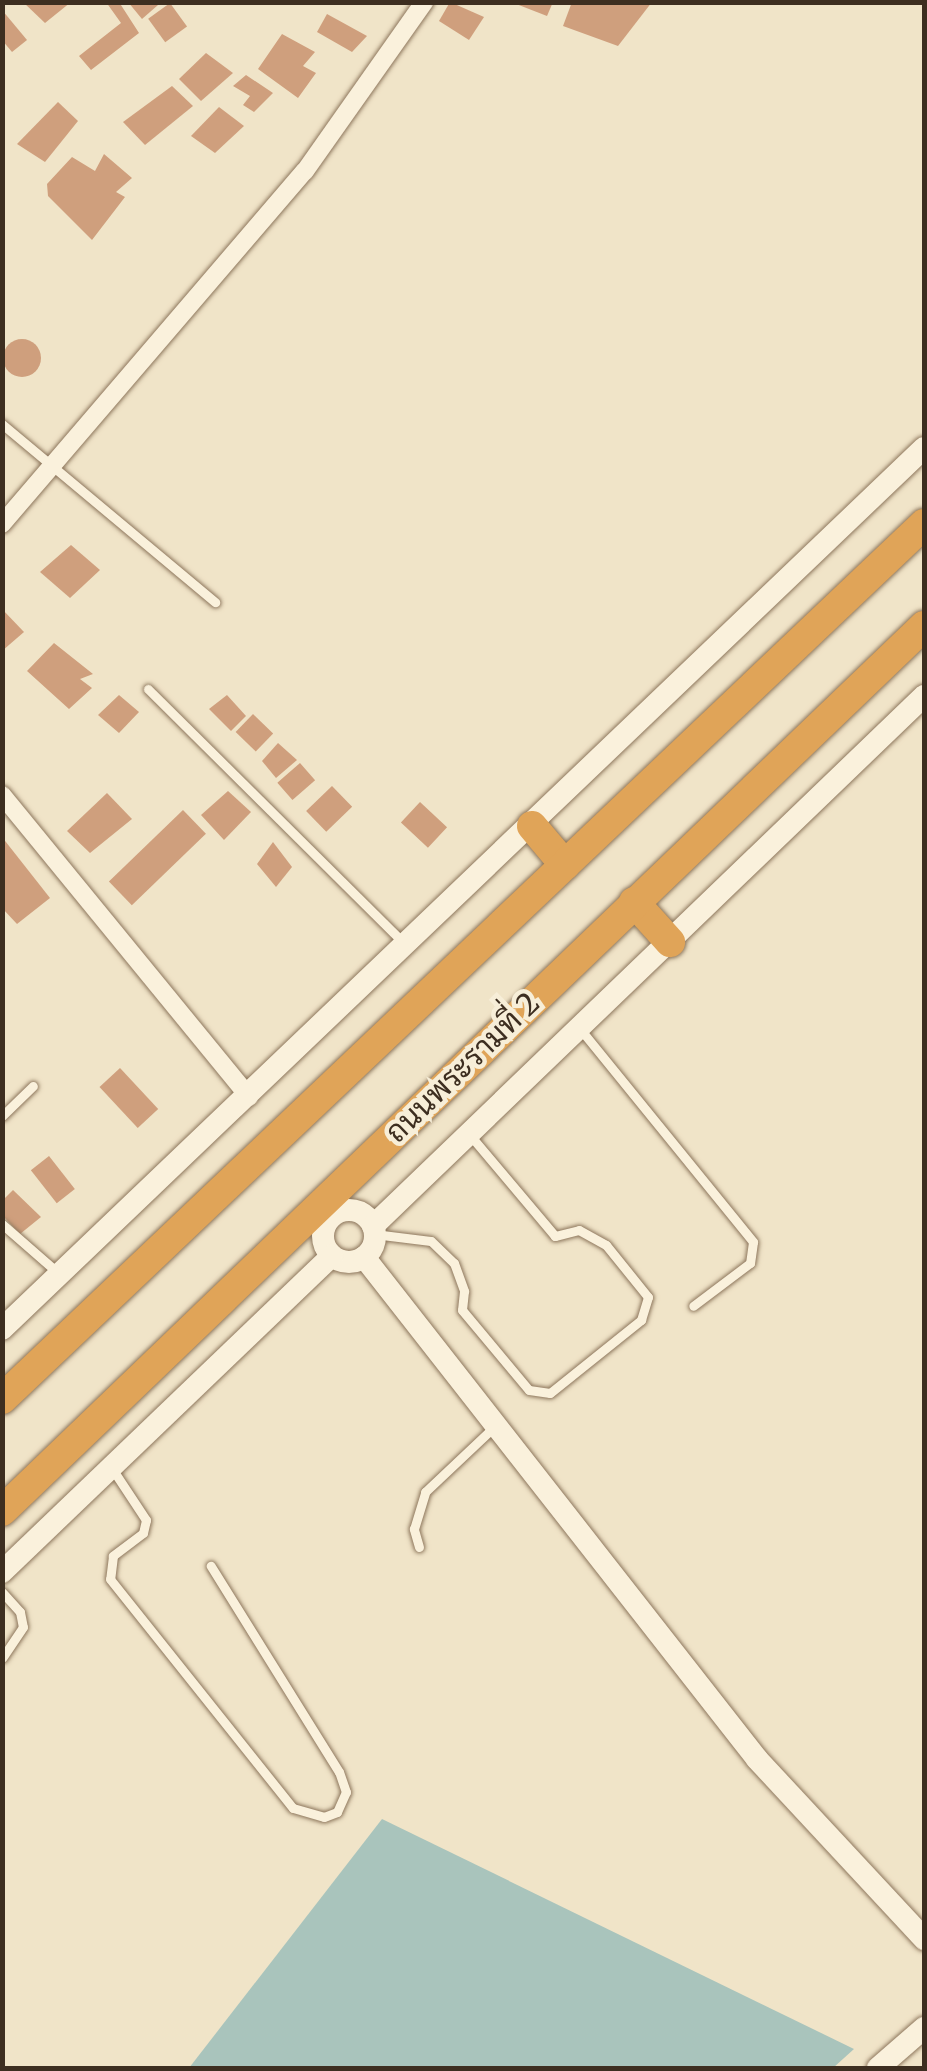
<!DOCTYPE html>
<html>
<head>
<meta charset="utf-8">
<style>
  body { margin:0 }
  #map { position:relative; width:927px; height:2071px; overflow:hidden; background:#f0e4c8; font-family:Merriweather,Sarabun,serif }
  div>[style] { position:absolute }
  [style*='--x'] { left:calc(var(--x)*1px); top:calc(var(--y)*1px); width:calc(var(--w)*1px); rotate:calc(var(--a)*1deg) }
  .water>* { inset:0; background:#a9c4bc }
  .building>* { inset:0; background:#cf9f7d; transform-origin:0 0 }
  .round { border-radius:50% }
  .roads { filter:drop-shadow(0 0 2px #8d765c) drop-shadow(0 0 2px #8d765c) }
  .lane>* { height:9px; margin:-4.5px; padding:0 4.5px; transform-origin:4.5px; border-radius:4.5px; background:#faf1dc }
  .street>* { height:18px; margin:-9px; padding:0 9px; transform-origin:9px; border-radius:9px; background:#faf1dc }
  .secondary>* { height:22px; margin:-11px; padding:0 11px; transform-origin:11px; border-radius:11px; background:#faf1dc }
  .secondary>.ring { margin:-11px; padding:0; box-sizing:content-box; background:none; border:22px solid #faf1dc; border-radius:50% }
  .highway>* { height:30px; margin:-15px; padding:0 15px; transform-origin:15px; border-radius:15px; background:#e0a458 }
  span { translate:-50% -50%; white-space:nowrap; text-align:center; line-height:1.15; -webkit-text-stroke:9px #f7eed8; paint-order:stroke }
  .street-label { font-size:30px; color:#3d2e20 }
  .frame { position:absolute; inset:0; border:5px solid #3d2e20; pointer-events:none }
</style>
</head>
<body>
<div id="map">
  <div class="water">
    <div style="clip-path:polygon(382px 1819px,854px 2049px,833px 2068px,189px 2068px)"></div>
  </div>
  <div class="building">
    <div style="clip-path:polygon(23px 2px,71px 2px,45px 23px)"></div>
    <div style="clip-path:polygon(106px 2px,119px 2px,139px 33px,91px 70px,79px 56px,121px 23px)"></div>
    <div style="clip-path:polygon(128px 2px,156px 2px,158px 5px,142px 19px)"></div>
    <div style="clip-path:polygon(450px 2px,484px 17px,469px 40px,439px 21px)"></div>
    <div style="clip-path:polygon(511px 2px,553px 2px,547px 16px)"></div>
    <div style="clip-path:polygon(572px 2px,652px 2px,618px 46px,563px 26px)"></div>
    <div style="left:170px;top:3px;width:29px;height:27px;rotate:54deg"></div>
    <div style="clip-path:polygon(2px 10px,27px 40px,12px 52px,2px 40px)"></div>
    <div style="clip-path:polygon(327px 14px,367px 36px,352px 52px,317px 32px)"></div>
    <div style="clip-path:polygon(282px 34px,315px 52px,303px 66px,316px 73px,298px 98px,258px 69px)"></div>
    <div style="clip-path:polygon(206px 53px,233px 73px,201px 101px,179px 79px)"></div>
    <div style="clip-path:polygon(246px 75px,273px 93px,254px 112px,243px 105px,250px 96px,233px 86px)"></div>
    <div style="clip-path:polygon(172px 86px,193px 106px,145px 145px,123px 122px)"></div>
    <div style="clip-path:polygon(58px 102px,78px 121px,45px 162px,17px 144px)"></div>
    <div style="clip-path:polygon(219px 107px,244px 126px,215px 153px,191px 136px)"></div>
    <div style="clip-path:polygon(104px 154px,132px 178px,116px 192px,125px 197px,92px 240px,48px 196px,47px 184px,72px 157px,95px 171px)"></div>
    <div class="round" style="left:3px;top:339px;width:38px;height:38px"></div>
    <div style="clip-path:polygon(71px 545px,100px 570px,70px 598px,40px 572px)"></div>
    <div style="clip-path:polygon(2px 609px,24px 632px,2px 651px)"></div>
    <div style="clip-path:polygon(54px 643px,93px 674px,80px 679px,92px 688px,69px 709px,27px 671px)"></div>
    <div style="clip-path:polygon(119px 695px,139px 712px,119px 733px,98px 715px)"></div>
    <div style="clip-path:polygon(227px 695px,246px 716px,231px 731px,209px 709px)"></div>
    <div style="left:253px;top:714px;width:28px;height:25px;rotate:44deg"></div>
    <div style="clip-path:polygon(278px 743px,297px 760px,276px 778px,262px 761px)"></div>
    <div style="left:300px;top:763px;width:23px;height:30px;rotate:49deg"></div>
    <div style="left:332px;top:786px;width:29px;height:36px;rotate:46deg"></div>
    <div style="clip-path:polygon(228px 791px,251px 812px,224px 840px,201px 815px)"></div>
    <div style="clip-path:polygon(107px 793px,132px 819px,90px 853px,67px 831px)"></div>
    <div style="left:420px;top:802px;width:37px;height:28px;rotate:43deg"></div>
    <div style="left:183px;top:810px;width:33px;height:103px;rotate:46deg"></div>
    <div style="clip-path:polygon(2px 837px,50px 898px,17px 924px,2px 908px)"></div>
    <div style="clip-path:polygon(273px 842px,292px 867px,276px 887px,257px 864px)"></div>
    <div style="left:120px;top:1068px;width:56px;height:28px;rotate:47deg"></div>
    <div style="left:49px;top:1156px;width:42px;height:23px;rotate:52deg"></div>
    <div style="clip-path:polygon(13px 1190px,41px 1217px,20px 1234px,2px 1215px,2px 1201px)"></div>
  </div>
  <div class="roads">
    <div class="lane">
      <div style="--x:2;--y:424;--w:278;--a:39.9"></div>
      <div style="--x:148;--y:689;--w:362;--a:44.8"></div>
      <div style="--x:581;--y:1030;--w:273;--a:50.9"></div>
      <div style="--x:753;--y:1242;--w:21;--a:98"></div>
      <div style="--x:750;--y:1263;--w:71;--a:143"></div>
      <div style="--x:2;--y:1116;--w:43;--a:-44.1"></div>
      <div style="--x:2;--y:1224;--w:73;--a:41.1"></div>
      <div style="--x:374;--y:1234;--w:57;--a:7"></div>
      <div style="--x:431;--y:1241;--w:32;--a:44"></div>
      <div style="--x:454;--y:1263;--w:30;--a:70"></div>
      <div style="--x:464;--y:1291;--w:19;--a:96"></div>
      <div style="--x:462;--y:1310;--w:104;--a:50.1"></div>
      <div style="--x:529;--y:1390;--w:21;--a:8"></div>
      <div style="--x:550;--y:1393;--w:117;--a:-38.7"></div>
      <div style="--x:641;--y:1320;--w:24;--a:-73"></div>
      <div style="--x:648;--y:1297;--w:67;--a:-128.9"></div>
      <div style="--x:606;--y:1245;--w:31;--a:-151"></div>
      <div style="--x:579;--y:1230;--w:25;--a:166"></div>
      <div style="--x:555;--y:1236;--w:132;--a:-130.1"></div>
      <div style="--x:113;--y:1470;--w:60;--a:56.6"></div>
      <div style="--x:146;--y:1520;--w:13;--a:103"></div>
      <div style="--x:143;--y:1533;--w:38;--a:143"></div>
      <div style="--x:113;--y:1556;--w:23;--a:97"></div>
      <div style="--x:110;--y:1579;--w:293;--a:51.4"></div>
      <div style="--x:293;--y:1808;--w:32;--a:16"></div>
      <div style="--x:324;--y:1817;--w:14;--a:-21"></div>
      <div style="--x:337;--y:1812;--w:22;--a:-66"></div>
      <div style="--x:346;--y:1792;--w:21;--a:-109"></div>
      <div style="--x:339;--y:1772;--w:243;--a:-121.9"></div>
      <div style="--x:419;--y:1547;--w:19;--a:-106"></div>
      <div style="--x:414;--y:1529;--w:39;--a:-73"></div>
      <div style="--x:425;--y:1492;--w:95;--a:-43.3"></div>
      <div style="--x:2;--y:1592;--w:27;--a:48"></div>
      <div style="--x:20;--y:1612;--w:15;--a:79"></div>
      <div style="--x:23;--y:1627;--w:37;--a:124"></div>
    </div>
    <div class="street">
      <div style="--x:2;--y:524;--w:465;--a:-49.4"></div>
      <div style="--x:305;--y:171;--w:207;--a:-54.8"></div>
      <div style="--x:2;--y:795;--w:390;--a:50.7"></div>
    </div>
    <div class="secondary">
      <div class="ring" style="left:323px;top:1210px;width:30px;height:30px"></div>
      <div style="--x:373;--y:1226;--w:765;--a:-43.89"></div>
      <div style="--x:364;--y:1257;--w:638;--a:51.94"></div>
      <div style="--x:757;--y:1759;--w:246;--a:47.1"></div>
      <div style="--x:2;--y:1329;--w:1275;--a:-43.7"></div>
      <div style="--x:2;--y:1572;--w:457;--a:-43.8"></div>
      <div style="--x:878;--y:2068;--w:61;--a:-41"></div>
    </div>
    <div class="highway">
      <div style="--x:532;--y:826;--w:51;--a:49.8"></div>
      <div style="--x:634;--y:902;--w:54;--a:48"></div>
      <div style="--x:2;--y:1399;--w:1271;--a:-43.5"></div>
      <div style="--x:2;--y:1511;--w:1278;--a:-43.83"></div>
    </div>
  </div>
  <div class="street-label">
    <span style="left:462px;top:1067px;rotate:-44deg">ถนนพระรามที่ 2</span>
  </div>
  <div class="frame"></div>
</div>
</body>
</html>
